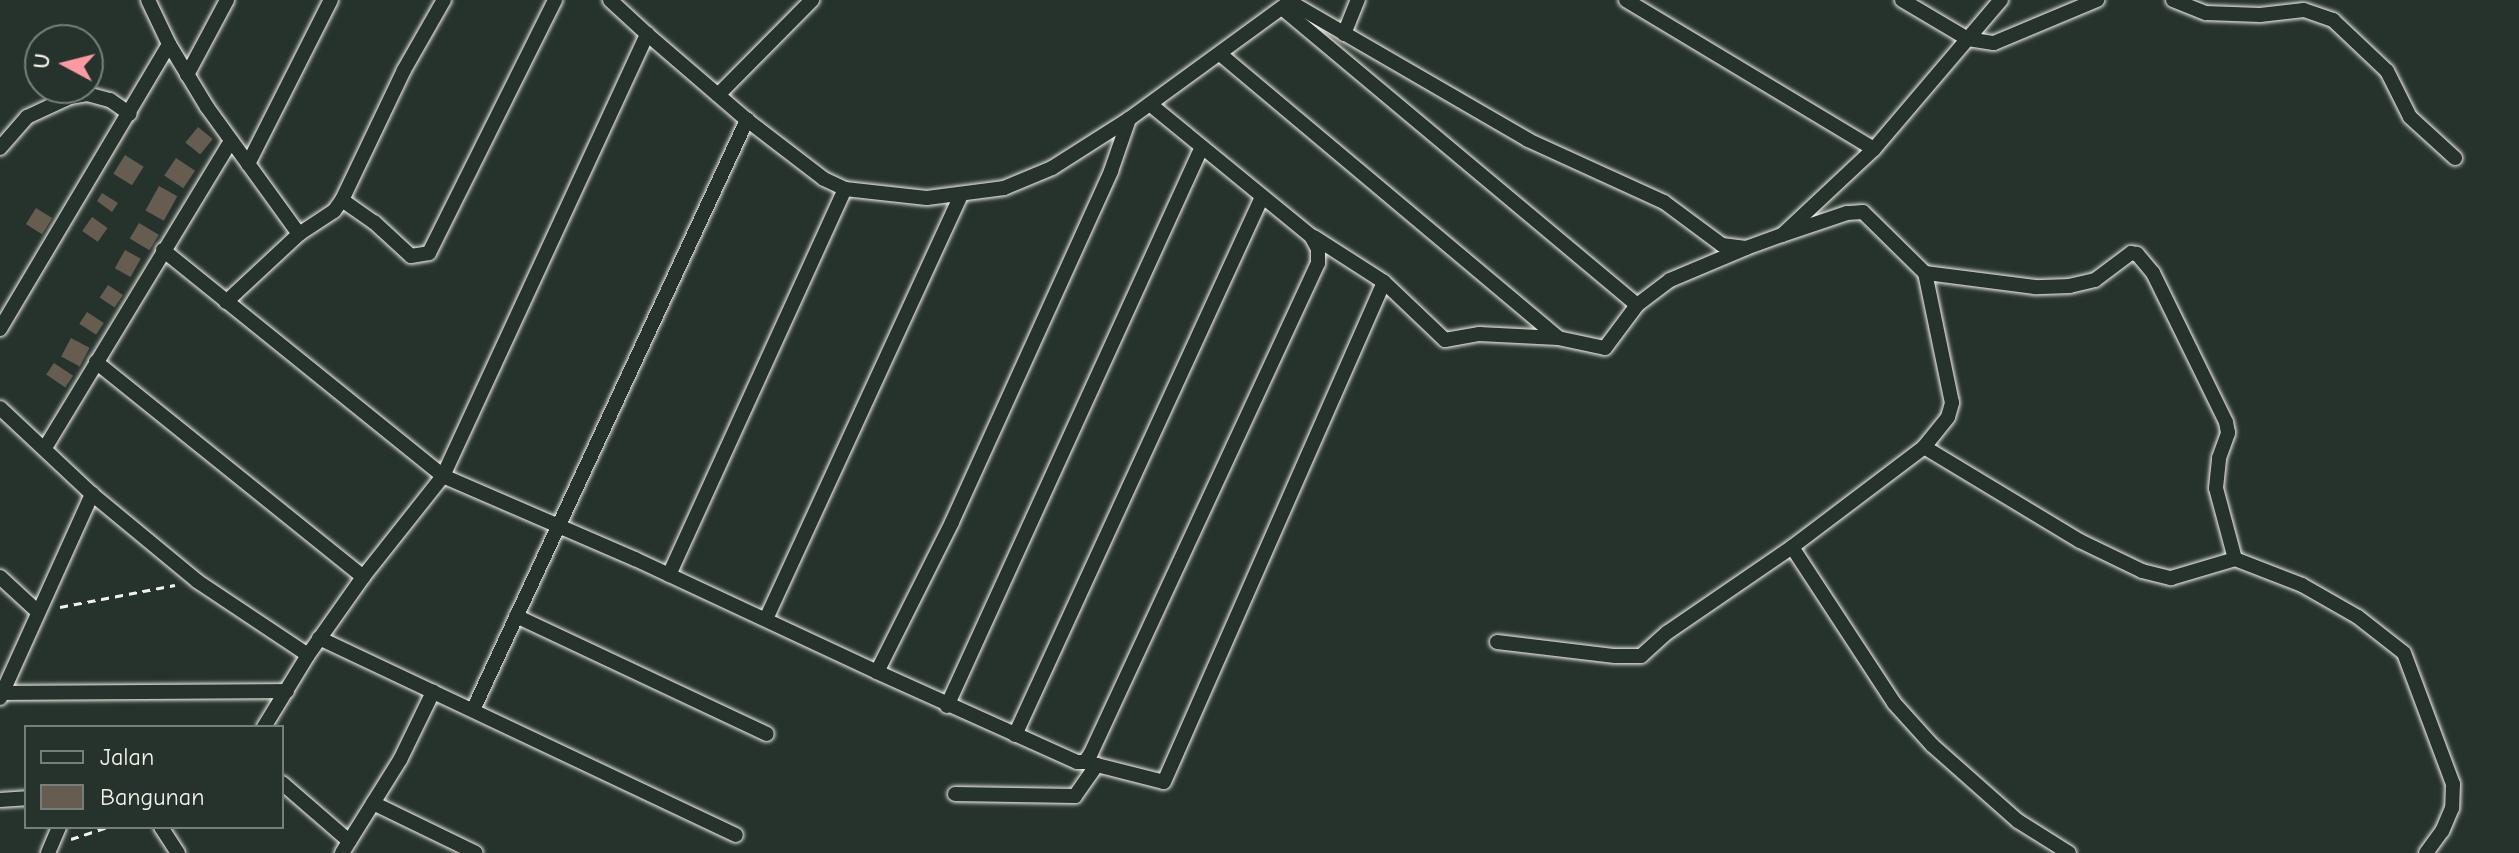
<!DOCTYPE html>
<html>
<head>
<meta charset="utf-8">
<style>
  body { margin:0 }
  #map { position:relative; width:2519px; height:853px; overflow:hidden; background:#26332d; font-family:"Comic Neue",sans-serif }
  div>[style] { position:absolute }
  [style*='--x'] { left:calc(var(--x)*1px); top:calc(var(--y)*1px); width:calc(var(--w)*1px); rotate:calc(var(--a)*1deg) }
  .building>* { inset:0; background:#665d50; transform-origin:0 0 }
  .path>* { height:3px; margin-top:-1.5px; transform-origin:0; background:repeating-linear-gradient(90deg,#f4f1e8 0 8px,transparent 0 14px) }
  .roads { filter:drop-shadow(0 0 2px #f4f1e8) drop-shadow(0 0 2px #f4f1e8) }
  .minor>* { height:14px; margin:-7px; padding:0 7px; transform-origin:7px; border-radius:7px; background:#26332d }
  span { translate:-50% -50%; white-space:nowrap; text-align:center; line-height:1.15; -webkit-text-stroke:6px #26332d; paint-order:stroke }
  .legend { position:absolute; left:24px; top:725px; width:260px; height:104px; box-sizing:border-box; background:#26332d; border:2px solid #787f78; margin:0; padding:10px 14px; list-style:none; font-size:24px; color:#f4f1e8 }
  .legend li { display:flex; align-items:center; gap:16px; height:40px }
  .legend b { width:40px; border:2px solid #787f78 }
  .north { position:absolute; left:24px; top:24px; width:80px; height:80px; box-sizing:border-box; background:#26332d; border:2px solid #787f78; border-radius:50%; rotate:277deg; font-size:22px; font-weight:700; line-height:32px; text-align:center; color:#f4f1e8 }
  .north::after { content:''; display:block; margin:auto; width:28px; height:36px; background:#ff9aa2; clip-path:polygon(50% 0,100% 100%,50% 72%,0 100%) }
</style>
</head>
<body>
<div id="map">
  <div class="building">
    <div style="left:198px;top:127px;width:19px;height:20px;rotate:39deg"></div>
    <div style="left:125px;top:155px;width:22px;height:22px;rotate:32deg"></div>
    <div style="left:176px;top:158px;width:23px;height:21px;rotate:34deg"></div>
    <div style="left:159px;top:186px;width:21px;height:28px;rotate:29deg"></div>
    <div style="clip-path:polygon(102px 193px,118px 203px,112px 212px,97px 201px)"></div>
    <div style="left:36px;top:208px;width:19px;height:19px;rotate:32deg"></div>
    <div style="left:92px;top:217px;width:19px;height:17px;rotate:35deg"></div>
    <div style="left:139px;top:223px;width:23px;height:18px;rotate:31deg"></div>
    <div style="left:125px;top:250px;width:18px;height:21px;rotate:29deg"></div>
    <div style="left:108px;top:285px;width:18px;height:15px;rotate:34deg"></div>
    <div style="left:87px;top:312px;width:20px;height:14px;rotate:33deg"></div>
    <div style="left:71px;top:338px;width:21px;height:21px;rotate:28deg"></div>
    <div style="left:54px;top:363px;width:23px;height:14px;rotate:34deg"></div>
  </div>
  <div class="path">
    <div style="--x:60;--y:607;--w:117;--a:-10.8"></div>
    <div style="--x:71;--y:839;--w:40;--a:-18"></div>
  </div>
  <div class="roads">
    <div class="minor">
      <div style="--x:148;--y:0;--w:49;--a:64.5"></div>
      <div style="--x:610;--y:0;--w:50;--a:42.6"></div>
      <div style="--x:1626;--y:0;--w:289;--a:31"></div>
      <div style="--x:1902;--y:0;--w:77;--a:30.6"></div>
      <div style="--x:1968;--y:39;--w:26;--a:9"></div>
      <div style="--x:1994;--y:43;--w:112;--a:-22.7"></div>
      <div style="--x:2173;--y:0;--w:35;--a:22"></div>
      <div style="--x:2206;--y:13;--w:54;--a:2.1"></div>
      <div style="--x:2260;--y:15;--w:44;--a:-6.5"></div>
      <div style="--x:2304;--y:10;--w:31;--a:19"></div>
      <div style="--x:2333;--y:20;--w:74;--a:43.4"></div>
      <div style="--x:2387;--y:71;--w:51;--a:63.4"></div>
      <div style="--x:2410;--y:117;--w:61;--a:42.3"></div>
      <div style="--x:1292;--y:3;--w:273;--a:30.1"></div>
      <div style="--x:1528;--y:140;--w:149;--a:24.5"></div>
      <div style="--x:1664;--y:202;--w:72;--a:36.6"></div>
      <div style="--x:1722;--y:245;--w:24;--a:7"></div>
      <div style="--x:1746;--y:248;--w:38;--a:-20"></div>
      <div style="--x:1782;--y:235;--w:126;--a:-43.1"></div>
      <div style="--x:1874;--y:149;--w:196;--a:-49.6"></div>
      <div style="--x:1283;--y:9;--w:461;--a:39.9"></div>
      <div style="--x:1344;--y:34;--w:37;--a:-68"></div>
      <div style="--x:1220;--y:54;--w:441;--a:40"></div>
      <div style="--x:187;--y:75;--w:85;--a:-61.9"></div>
      <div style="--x:718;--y:95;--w:134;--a:-45.3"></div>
      <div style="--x:0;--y:148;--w:41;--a:-48.9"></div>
      <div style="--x:27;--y:117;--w:47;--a:-24.9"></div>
      <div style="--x:70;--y:97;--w:17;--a:-10"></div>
      <div style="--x:87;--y:94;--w:24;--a:15"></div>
      <div style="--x:110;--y:100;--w:24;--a:35"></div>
      <div style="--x:248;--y:164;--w:184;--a:-63.2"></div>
      <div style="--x:342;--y:200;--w:39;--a:35"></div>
      <div style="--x:374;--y:222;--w:50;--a:42.6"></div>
      <div style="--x:411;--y:256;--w:18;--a:-9"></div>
      <div style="--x:429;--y:253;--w:283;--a:-63.5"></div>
      <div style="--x:163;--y:250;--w:360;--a:38.9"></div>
      <div style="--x:443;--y:476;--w:209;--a:23.4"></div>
      <div style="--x:635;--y:559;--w:267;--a:25"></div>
      <div style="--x:877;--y:672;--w:168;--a:-63.4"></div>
      <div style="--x:952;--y:522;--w:385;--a:-65.6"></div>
      <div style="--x:1111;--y:171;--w:55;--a:-70.9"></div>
      <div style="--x:1384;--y:282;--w:84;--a:43.6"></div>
      <div style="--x:1445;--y:340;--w:35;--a:-10"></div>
      <div style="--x:1479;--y:334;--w:79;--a:2.9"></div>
      <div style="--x:1558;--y:338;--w:48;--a:12"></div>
      <div style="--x:1605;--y:348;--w:54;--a:-53.3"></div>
      <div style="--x:1637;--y:305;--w:41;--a:-37.1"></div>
      <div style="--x:1670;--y:280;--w:82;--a:-22.8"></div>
      <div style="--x:226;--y:302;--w:100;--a:-43"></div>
      <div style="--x:0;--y:329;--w:331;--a:-59.3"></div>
      <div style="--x:169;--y:44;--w:74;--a:58.9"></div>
      <div style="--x:207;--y:107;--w:157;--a:54.1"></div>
      <div style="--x:299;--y:234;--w:42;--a:-33.3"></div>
      <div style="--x:334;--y:211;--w:14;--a:-54"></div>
      <div style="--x:342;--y:200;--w:144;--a:-64.5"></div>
      <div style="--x:404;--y:70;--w:81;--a:-60.3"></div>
      <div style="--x:96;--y:362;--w:343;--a:38.8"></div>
      <div style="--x:0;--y:408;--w:126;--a:43.1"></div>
      <div style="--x:92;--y:494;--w:136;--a:39.6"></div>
      <div style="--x:197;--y:581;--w:133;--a:33.7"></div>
      <div style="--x:308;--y:655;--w:95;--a:-54.8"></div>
      <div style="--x:363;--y:577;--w:129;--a:-51.6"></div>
      <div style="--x:443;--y:476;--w:487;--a:-65.2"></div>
      <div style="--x:647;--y:34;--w:132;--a:40.7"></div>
      <div style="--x:747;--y:120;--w:97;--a:37.5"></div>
      <div style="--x:824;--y:179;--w:23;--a:25"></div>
      <div style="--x:845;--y:189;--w:82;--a:6.3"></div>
      <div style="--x:927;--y:198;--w:78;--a:-7.4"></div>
      <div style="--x:1004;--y:188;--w:52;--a:-22.6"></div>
      <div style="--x:1052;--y:168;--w:91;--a:-32.5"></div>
      <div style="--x:1129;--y:119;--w:202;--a:-36.1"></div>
      <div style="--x:1924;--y:447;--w:38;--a:-51"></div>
      <div style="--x:1948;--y:417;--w:15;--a:-74"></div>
      <div style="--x:1952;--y:403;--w:133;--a:-101.7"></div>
      <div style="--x:45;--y:448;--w:359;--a:-58.8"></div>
      <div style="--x:1792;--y:547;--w:186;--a:56.8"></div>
      <div style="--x:1894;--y:703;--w:57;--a:47.9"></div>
      <div style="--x:1932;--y:745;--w:115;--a:41.5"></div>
      <div style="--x:2018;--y:821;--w:60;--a:32.1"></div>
      <div style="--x:2235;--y:559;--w:72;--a:21.2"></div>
      <div style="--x:2302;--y:585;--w:64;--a:29.7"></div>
      <div style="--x:2358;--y:617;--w:58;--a:38"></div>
      <div style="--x:2404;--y:653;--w:140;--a:69.5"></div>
      <div style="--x:2453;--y:784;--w:24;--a:92"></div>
      <div style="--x:2452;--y:808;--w:25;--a:113"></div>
      <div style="--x:2442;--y:831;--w:27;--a:126"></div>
      <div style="--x:669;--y:575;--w:424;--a:-65.5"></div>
      <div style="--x:0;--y:577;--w:50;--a:42.6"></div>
      <div style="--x:516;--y:616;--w:277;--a:25.2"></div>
      <div style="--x:766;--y:619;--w:467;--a:-65.3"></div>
      <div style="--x:319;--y:638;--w:461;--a:25.3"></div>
      <div style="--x:1497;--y:642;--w:119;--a:6.8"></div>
      <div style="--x:1615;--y:656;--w:26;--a:0"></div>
      <div style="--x:1641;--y:656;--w:36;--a:-42"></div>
      <div style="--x:1668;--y:632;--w:150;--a:-34.4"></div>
      <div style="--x:1792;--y:547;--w:166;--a:-37.1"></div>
      <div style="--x:1924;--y:447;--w:182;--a:31.1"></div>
      <div style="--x:2080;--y:541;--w:69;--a:25.8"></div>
      <div style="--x:2142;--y:571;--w:30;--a:14"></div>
      <div style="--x:2171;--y:578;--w:67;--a:-16.5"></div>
      <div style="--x:2235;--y:559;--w:73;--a:-105"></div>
      <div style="--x:2216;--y:488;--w:30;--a:-84"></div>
      <div style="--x:2219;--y:458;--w:27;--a:-70"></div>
      <div style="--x:2228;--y:433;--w:11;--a:-100"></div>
      <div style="--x:2226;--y:422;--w:166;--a:-116.1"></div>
      <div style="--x:2153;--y:273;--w:25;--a:-130"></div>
      <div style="--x:2137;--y:254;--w:6;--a:-171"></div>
      <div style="--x:2131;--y:253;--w:45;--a:143.1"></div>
      <div style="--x:2095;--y:280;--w:26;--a:167"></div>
      <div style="--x:2070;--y:286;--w:35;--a:178"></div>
      <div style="--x:2035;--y:287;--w:111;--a:-172.7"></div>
      <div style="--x:1925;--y:273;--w:87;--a:-135.5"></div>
      <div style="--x:1863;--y:212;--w:16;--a:176"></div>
      <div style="--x:1847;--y:213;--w:69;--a:161.3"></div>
      <div style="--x:877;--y:672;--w:219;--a:24.2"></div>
      <div style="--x:1077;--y:762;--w:8;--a:0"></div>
      <div style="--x:1085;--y:762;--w:11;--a:-56"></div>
      <div style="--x:1091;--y:753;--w:540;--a:-65.14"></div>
      <div style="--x:1318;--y:263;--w:14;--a:-90"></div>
      <div style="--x:1318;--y:249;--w:15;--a:-118"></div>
      <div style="--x:1311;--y:236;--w:208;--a:-140.7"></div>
      <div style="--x:2;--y:693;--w:285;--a:-0.4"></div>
      <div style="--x:0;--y:698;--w:224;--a:-65.7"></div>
      <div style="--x:947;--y:706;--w:612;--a:-65.49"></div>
      <div style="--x:473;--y:710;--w:651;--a:-65.09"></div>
      <div style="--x:264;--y:727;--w:84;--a:-58.6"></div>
      <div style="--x:1015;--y:735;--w:592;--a:-65.34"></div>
      <div style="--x:1085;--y:762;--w:81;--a:14.2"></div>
      <div style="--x:1164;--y:782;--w:546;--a:-66.25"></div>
      <div style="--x:1384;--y:282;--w:83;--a:-147.3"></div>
      <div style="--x:282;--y:783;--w:89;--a:40.9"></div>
      <div style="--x:955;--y:794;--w:120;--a:1"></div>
      <div style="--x:1075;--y:796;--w:38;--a:-55"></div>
      <div style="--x:0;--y:800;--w:26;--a:-4"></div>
      <div style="--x:373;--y:803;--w:114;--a:25.9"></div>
      <div style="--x:161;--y:827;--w:31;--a:57"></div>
      <div style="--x:48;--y:853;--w:28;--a:-67"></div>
      <div style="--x:342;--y:853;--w:110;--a:-58.1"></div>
      <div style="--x:400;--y:760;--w:76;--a:-64.1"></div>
    </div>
  </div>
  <ul class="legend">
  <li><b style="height:10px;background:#26332d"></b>Jalan</li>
  <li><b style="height:22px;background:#665d50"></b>Bangunan</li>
  </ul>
  <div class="north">U</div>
</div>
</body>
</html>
